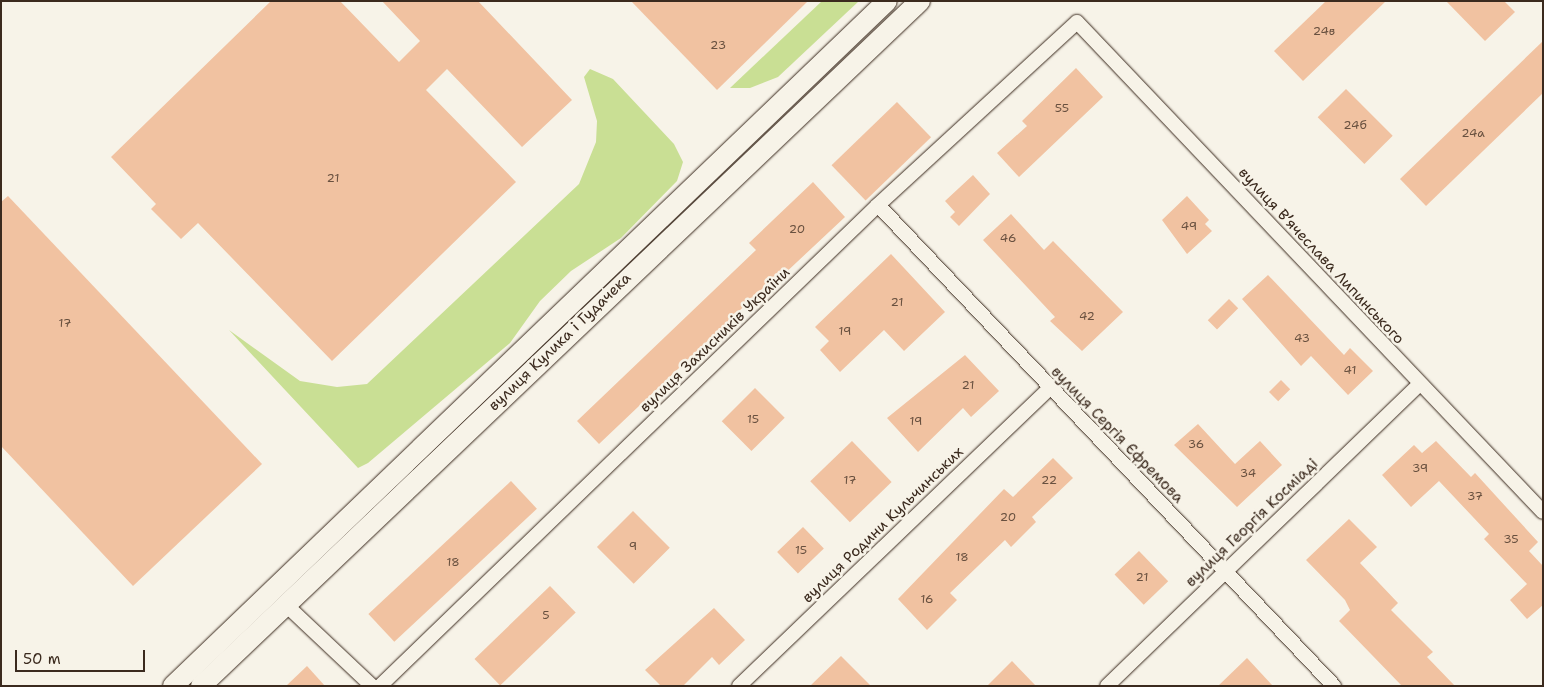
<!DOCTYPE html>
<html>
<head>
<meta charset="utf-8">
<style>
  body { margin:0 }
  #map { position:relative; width:1544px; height:687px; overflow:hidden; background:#f7f3e8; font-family:"Shantell Sans",sans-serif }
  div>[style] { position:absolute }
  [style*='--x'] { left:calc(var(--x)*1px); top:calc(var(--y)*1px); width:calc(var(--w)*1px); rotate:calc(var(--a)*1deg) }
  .green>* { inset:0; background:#c9df94 }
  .building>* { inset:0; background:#f1c2a1; transform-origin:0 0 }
  .roads { filter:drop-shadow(0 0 1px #3b2a1e) drop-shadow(0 0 1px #3b2a1e) }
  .street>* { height:14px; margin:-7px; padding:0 7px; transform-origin:7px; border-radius:7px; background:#f7f3e8 }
  .secondary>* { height:20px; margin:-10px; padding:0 10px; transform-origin:10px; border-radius:10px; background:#f7f3e8 }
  span { translate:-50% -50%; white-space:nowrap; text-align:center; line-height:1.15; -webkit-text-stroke:5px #f7f3e8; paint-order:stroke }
  .number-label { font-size:12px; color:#68503f }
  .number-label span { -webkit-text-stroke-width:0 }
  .street-label { font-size:15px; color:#3b2a1e }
  .frame { position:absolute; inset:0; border:2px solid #3b2a1e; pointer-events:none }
  .scale { position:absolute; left:15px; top:650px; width:130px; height:22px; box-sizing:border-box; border:2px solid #3b2a1e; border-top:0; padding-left:6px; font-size:15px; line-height:18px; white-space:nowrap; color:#3b2a1e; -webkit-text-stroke:4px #f7f3e8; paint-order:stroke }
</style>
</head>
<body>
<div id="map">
  <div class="green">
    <div style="clip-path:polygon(822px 1px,859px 1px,778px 77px,750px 88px,730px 88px)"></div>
    <div style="clip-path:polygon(590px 69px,613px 79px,674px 144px,683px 162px,677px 181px,621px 238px,571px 271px,540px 301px,510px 343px,368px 463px,358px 468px,229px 330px,300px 381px,337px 387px,367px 384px,579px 184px,596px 142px,597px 121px,584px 77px)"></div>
  </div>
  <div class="building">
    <div style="clip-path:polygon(271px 1px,340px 1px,399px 62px,420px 41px,382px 1px,478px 1px,572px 100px,522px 147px,447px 69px,426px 90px,516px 182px,332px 361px,198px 223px,181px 239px,151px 209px,156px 204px,111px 157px)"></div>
    <div style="clip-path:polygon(631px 1px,808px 1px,717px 90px)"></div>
    <div style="clip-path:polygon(1326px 1px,1386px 1px,1303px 81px,1274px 51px)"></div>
    <div style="clip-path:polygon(1446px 1px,1504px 1px,1515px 12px,1485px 41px)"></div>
    <div style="clip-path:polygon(1543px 41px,1543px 93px,1426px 206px,1400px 179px)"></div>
    <div style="clip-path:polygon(1076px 68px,1103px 97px,1019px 177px,997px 153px,1027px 126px,1022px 121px)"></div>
    <div style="left:1346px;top:89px;width:66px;height:40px;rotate:45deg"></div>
    <div style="left:897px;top:102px;width:49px;height:91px;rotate:46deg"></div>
    <div style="clip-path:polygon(973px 175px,990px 194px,959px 226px,950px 217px,955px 212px,945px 201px)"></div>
    <div style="clip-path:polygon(813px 182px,845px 217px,781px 277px,778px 274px,599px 444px,577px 421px,756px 250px,749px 243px)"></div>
    <div style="clip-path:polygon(8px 196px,262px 464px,133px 586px,1px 446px,1px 202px)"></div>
    <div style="clip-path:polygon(1187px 196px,1209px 220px,1205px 224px,1212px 231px,1187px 254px,1162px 220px)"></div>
    <div style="clip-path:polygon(1011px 214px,1044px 250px,1053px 241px,1123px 312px,1082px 351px,1050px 321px,1055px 317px,983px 240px)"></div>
    <div style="clip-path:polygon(891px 254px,945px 312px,904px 351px,884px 330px,840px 372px,820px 350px,829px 341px,815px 327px)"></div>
    <div style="clip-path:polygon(1268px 275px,1344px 355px,1350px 348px,1373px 371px,1348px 395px,1311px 356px,1301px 366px,1242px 299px)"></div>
    <div style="left:1229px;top:299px;width:13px;height:30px;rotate:45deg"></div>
    <div style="clip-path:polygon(965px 355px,999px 391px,971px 417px,963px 408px,918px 452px,887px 418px)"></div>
    <div style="left:1281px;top:380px;width:13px;height:17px;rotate:45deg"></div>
    <div style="left:755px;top:388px;width:42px;height:47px;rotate:45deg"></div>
    <div style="clip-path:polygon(1198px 424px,1235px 464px,1260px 441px,1282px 465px,1237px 507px,1174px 445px)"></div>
    <div style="left:852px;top:441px;width:57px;height:58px;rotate:46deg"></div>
    <div style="clip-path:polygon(1436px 441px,1471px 477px,1475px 473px,1538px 542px,1529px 551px,1543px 566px,1543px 605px,1527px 619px,1510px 600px,1527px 584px,1484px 539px,1489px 534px,1439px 481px,1411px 507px,1382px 475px,1414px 445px,1422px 453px)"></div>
    <div style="clip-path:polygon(1053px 458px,1073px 478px,1032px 517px,1036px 522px,1011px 547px,1005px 540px,950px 593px,957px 600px,927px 630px,898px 599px,1004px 489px,1013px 497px)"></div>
    <div style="left:511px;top:481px;width:38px;height:195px;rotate:47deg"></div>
    <div style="left:633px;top:511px;width:52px;height:51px;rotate:45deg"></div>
    <div style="clip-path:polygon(1349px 519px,1377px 547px,1360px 563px,1398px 603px,1391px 610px,1433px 652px,1427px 657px,1455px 686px,1402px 686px,1339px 621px,1350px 610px,1345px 600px,1306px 560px)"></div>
    <div style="left:803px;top:527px;width:30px;height:36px;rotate:46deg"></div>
    <div style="left:1139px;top:551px;width:42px;height:34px;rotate:46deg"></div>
    <div style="left:550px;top:586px;width:37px;height:105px;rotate:46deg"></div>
    <div style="clip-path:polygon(714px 608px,745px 640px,719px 665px,712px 657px,683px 686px,661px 686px,645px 670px)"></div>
    <div style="clip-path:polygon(841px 656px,871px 686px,810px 686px)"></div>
    <div style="clip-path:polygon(1247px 658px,1273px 686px,1218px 686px)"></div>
    <div style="clip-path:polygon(1012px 661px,1036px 686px,987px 686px)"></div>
    <div style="clip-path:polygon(307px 666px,325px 686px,286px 686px)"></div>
  </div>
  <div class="roads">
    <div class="street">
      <div style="--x:878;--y:205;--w:663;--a:46.53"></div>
      <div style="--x:285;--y:604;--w:120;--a:43.3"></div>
      <div style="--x:380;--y:686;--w:692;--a:-44.01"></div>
      <div style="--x:878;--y:205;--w:270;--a:-42.6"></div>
      <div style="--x:1077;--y:22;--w:676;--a:46.44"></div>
      <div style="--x:739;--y:686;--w:431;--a:-43.8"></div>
      <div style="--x:1107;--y:686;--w:435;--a:-44"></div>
    </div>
    <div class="secondary">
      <div style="--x:173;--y:686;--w:989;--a:-43.81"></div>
      <div style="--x:201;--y:686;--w:993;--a:-43.61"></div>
    </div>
  </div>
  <div class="number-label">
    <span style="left:1324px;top:32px">24в</span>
    <span style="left:718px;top:46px">23</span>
    <span style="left:1062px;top:109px">55</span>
    <span style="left:1355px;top:126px">24б</span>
    <span style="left:1473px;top:134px">24а</span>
    <span style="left:333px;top:179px">21</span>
    <span style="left:1189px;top:227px">49</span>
    <span style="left:797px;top:230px">20</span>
    <span style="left:1008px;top:239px">46</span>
    <span style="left:897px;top:303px">21</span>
    <span style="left:1087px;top:317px">42</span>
    <span style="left:65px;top:324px">17</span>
    <span style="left:845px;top:332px">19</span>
    <span style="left:1302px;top:339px">43</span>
    <span style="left:1350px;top:371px">41</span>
    <span style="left:968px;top:386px">21</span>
    <span style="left:753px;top:420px">15</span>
    <span style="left:916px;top:422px">19</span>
    <span style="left:1196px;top:445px">36</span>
    <span style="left:1420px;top:469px">39</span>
    <span style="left:1248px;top:474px">34</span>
    <span style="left:850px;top:481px">17</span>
    <span style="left:1049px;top:481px">22</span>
    <span style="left:1475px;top:497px">37</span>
    <span style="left:1008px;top:518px">20</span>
    <span style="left:1511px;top:540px">35</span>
    <span style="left:633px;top:547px">9</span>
    <span style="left:801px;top:551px">15</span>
    <span style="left:962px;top:558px">18</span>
    <span style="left:453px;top:563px">18</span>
    <span style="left:1142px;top:578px">21</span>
    <span style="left:927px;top:600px">16</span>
    <span style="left:546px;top:616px">5</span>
  </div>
  <div class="street-label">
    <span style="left:1321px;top:256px;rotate:47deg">вулиця Вʼячеслава Липинського</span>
    <span style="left:715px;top:340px;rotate:-44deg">вулиця Захисників України</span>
    <span style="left:560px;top:342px;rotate:-44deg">вулиця Кулика і Гудачека</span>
    <span style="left:1117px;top:435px;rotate:46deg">вулиця Сергія Єфремова</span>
    <span style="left:1252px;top:523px;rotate:-44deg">вулиця Георгія Косміаді</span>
    <span style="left:883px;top:525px;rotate:-44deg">вулиця Родини Кульчинських</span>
  </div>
  <div class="frame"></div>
  <div class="scale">50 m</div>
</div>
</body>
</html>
